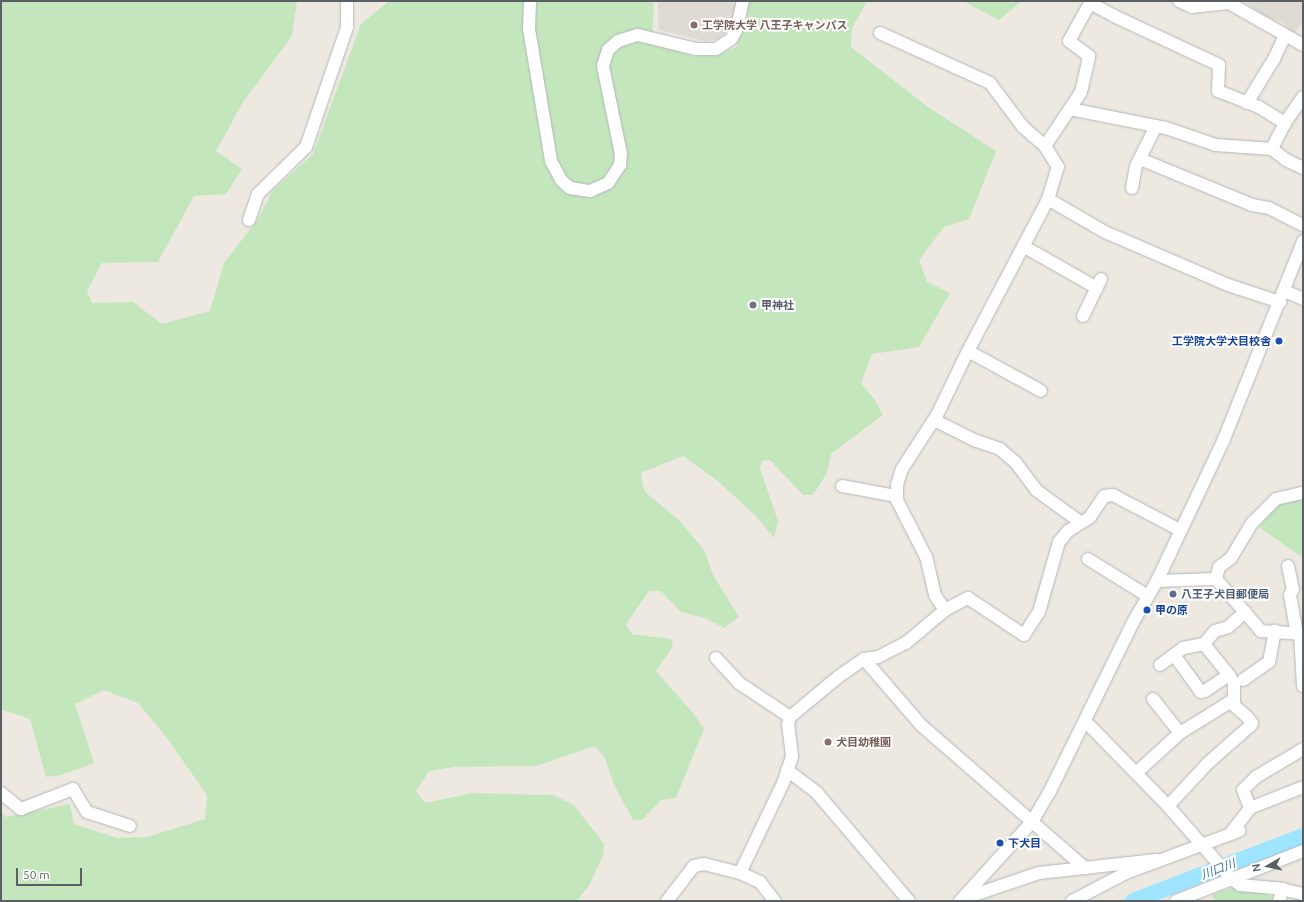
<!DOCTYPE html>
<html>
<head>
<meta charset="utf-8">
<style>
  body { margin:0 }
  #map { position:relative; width:1304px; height:902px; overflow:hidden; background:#ede9e1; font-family:Ubuntu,"Noto Sans JP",sans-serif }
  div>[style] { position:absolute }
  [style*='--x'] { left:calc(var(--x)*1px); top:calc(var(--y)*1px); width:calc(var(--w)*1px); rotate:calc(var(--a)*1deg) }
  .education>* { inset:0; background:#dfdad2 }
  .green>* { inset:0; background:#c3e6bd }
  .river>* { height:16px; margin:-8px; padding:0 8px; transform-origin:8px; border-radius:8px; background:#a0e5ff }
  .roads { filter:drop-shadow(0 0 1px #b2b6b9) drop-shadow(0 0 1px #b2b6b9) }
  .minor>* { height:12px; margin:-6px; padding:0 6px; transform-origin:6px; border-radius:6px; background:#fff }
  .dots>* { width:11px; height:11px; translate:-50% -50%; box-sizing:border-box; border:2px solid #fff; border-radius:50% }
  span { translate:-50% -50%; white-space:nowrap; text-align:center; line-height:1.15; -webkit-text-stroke:4px #fff; paint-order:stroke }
  .education-label { font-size:11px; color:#785e54; font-weight:700 }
  .left { translate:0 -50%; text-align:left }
  .worship-label { font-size:11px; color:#5b616d; font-weight:700 }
  .transit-label { font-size:11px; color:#164399; font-weight:700 }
  .right { translate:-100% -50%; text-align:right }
  .service-label { font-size:11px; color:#4e5e75; font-weight:700 }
  .water-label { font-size:12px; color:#377ba1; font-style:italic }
  .frame { position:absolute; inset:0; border:2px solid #5a5f63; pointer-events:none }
  .north { position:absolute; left:1248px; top:846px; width:40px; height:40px; -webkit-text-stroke:3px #fff; paint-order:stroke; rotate:261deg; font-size:11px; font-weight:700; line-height:16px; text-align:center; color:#5a5f63 }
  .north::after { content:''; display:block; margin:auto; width:14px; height:18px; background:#5a5f63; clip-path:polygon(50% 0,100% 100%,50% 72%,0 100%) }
  .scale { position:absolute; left:16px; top:868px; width:66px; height:18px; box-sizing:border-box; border:2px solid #5a5f63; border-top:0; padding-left:5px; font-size:12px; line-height:14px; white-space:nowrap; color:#5a5f63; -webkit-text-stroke:3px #fff; paint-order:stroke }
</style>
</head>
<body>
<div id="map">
  <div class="education">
    <div style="clip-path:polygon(658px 1px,737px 1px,733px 19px,727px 32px,718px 39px,705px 41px,658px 30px)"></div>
    <div style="clip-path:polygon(1244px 1px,1303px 1px,1303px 21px,1292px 36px,1283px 22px,1264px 16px)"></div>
  </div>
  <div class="green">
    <div style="clip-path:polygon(1px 1px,297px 1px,292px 36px,243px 102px,216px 151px,242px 169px,226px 194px,194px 196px,158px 262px,102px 263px,87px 291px,92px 303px,133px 302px,162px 324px,210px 311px,224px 263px,258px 219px,273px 190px,313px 154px,361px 24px,389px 1px,654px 1px,652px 42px,692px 56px,719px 55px,736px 47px,746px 21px,749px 1px,867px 1px,852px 28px,851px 47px,928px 107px,996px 151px,969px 219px,944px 227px,919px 260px,927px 282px,950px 293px,919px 347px,872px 354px,861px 383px,875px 400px,883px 415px,831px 454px,827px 473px,813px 495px,803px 495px,770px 460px,762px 461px,760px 468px,778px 521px,774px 538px,756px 516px,719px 482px,683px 456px,641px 473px,644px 491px,680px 521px,704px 550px,713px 575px,739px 617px,724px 628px,705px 618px,681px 612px,661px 591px,649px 591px,626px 624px,632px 634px,671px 639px,673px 646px,656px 671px,693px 713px,704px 729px,676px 798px,661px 800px,642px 820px,633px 820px,614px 785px,605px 758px,595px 746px,536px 766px,455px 767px,429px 771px,416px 791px,425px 803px,473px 793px,553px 795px,574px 805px,604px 844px,603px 855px,590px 884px,577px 901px,1px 901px,1px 812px,6px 817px,70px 804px,74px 824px,117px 838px,147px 837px,205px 819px,207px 795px,164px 734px,138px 703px,104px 690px,75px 704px,94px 763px,61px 775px,46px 777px,30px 719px,1px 709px)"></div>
    <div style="clip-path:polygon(963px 1px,1022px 1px,999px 20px)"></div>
    <div style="clip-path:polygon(1303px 496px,1303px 558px,1259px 527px,1280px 503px)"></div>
    <div style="clip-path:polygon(1240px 885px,1252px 887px,1279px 901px,1215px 901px,1212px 895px)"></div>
  </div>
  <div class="river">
    <div style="--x:1133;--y:901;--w:182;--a:-20.9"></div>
  </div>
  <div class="roads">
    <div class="minor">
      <div style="--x:530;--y:1;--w:28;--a:92"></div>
      <div style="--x:529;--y:29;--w:134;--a:80.5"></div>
      <div style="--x:551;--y:161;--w:21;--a:62"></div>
      <div style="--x:561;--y:180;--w:12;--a:42"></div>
      <div style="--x:570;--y:188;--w:20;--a:9"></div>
      <div style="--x:590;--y:191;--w:20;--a:-24"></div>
      <div style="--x:608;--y:183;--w:22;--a:-56"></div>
      <div style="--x:620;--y:165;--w:11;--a:-85"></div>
      <div style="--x:621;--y:154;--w:90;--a:-101.6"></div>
      <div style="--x:603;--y:66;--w:17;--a:-73"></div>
      <div style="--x:608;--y:50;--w:13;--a:-42"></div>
      <div style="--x:618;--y:41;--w:21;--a:-17"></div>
      <div style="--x:638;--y:35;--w:60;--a:13.6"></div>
      <div style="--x:696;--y:49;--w:20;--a:0"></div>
      <div style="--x:716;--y:49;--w:18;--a:-34"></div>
      <div style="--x:731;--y:39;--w:9;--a:-58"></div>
      <div style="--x:736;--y:31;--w:31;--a:-77"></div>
      <div style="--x:1179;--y:1;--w:14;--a:25"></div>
      <div style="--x:1192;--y:7;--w:37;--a:-6"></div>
      <div style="--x:1229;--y:3;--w:85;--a:29.6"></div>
      <div style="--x:880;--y:33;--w:121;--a:24.4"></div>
      <div style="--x:990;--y:83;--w:55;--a:53.1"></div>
      <div style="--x:1023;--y:127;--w:29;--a:41"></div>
      <div style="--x:1303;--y:97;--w:32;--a:125"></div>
      <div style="--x:1285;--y:123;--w:29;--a:117"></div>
      <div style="--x:1272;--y:149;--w:18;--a:38"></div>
      <div style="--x:1286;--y:160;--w:19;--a:25"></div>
      <div style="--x:1247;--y:103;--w:52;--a:-58.5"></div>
      <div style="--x:1274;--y:59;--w:26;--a:-65"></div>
      <div style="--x:1070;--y:109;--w:98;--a:11.2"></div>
      <div style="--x:1166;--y:128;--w:53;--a:18.8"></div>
      <div style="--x:1216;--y:145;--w:56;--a:4.1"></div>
      <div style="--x:1140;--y:159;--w:121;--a:22.3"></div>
      <div style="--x:1252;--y:205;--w:17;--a:10"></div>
      <div style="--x:1269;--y:208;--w:38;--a:27"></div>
      <div style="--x:1132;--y:188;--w:22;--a:-80"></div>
      <div style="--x:1136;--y:166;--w:45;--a:-63.4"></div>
      <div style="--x:1048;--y:199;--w:66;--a:30.1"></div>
      <div style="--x:1105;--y:232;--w:134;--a:23.3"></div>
      <div style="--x:1228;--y:285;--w:55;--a:18.1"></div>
      <div style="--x:249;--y:220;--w:28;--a:-71"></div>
      <div style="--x:258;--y:194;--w:67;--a:-44.4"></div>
      <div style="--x:306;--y:147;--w:127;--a:-71.1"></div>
      <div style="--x:347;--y:27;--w:26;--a:-90"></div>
      <div style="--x:1023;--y:246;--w:85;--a:29.6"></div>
      <div style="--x:1285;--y:291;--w:20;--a:24"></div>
      <div style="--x:1083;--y:316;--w:41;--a:-64.1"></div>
      <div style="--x:968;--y:351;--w:83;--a:28.7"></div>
      <div style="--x:934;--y:420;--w:45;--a:26.6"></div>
      <div style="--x:974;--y:440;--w:28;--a:19"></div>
      <div style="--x:1000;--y:449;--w:21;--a:41"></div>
      <div style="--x:1016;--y:463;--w:34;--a:53"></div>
      <div style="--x:1036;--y:490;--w:54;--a:36"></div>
      <div style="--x:842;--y:486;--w:55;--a:10.5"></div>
      <div style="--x:1088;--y:559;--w:70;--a:31.7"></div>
      <div style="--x:1288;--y:566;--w:24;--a:78"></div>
      <div style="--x:1293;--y:589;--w:7;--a:117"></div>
      <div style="--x:1290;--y:595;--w:39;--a:80"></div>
      <div style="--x:1216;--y:579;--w:12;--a:-76"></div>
      <div style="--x:1219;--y:567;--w:15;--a:-37"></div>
      <div style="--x:1231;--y:558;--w:41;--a:-59"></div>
      <div style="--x:1252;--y:523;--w:34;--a:-45"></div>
      <div style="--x:1276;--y:499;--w:28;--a:-13"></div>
      <div style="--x:1157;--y:581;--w:59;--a:-1.9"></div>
      <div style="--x:1216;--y:579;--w:69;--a:49.1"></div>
      <div style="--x:1261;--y:631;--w:42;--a:4.1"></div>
      <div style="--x:945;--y:610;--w:18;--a:-124"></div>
      <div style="--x:935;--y:595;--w:39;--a:-103"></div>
      <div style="--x:926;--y:557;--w:64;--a:-117"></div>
      <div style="--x:897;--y:500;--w:15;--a:-90"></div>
      <div style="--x:897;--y:485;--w:17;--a:-73"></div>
      <div style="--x:902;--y:469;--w:64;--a:-57.1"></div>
      <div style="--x:937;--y:415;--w:71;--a:-64.2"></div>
      <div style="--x:968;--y:351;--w:172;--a:-62.2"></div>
      <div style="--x:1048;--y:199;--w:34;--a:-73"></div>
      <div style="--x:1058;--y:167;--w:25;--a:-122"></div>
      <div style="--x:1045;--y:146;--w:65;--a:-56.3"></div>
      <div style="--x:1081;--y:92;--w:37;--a:-77"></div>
      <div style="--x:1089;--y:56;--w:25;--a:-143"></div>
      <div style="--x:1069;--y:41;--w:43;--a:-61.1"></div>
      <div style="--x:1090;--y:3;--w:27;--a:28"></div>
      <div style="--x:1114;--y:16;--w:116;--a:25"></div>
      <div style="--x:1219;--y:65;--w:26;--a:92"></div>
      <div style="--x:1218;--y:91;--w:44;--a:21.3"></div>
      <div style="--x:1259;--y:107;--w:31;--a:32"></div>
      <div style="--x:1300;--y:633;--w:53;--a:86.8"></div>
      <div style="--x:1174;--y:655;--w:46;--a:53.9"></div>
      <div style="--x:1201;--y:692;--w:4;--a:-14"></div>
      <div style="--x:1205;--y:691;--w:29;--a:-34"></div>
      <div style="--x:1229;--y:675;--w:40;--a:-129"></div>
      <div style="--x:716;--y:658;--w:34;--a:47"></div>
      <div style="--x:739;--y:683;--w:61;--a:33.7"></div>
      <div style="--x:864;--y:659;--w:87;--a:49.2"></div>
      <div style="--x:921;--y:725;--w:218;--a:41.1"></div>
      <div style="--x:1160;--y:665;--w:29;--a:-36"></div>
      <div style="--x:1183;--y:648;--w:21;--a:-11"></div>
      <div style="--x:1204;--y:644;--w:17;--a:-50"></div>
      <div style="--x:1215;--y:631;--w:14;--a:-17"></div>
      <div style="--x:1228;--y:627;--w:23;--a:-41"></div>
      <div style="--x:1229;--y:675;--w:9;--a:58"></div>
      <div style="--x:1234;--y:683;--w:22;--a:90"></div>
      <div style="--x:1243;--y:680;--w:32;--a:-35"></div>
      <div style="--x:1269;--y:662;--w:32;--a:-79"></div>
      <div style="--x:1153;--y:699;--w:43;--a:51.5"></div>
      <div style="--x:1085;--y:721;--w:119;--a:45.7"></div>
      <div style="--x:1168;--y:806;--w:97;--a:48.8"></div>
      <div style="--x:1232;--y:879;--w:10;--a:37"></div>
      <div style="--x:1240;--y:885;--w:37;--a:5"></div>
      <div style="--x:1277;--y:888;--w:27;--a:13"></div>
      <div style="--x:787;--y:770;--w:38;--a:37"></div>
      <div style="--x:817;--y:793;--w:142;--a:49.6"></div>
      <div style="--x:1136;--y:773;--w:59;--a:-42.3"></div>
      <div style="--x:1180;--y:733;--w:59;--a:-31.8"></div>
      <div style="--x:1230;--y:702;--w:23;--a:41"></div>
      <div style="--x:1247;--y:717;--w:8;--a:50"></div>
      <div style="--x:1252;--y:723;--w:4;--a:124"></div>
      <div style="--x:1250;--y:726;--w:56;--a:138.6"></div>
      <div style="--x:1208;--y:763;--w:59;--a:132.9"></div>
      <div style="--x:1;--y:793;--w:26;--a:39"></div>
      <div style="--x:21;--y:809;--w:56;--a:-21"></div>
      <div style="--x:73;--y:789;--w:27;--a:59"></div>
      <div style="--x:87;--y:812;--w:45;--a:18"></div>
      <div style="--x:1250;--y:808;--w:19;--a:-111"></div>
      <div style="--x:1243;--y:790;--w:18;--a:-45"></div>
      <div style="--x:1256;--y:777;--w:55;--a:-30.8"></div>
      <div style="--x:1230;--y:834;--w:33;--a:-52"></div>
      <div style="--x:1250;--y:808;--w:57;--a:-21.6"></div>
      <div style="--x:740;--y:873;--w:102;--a:-64.4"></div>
      <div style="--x:784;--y:781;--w:26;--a:-72"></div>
      <div style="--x:792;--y:756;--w:31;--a:-97"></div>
      <div style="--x:788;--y:725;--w:8;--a:-76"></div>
      <div style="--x:790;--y:717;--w:62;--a:-39.8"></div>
      <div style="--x:838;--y:677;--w:32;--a:-35"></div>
      <div style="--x:864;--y:659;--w:14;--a:-8"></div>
      <div style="--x:878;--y:657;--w:31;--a:-27"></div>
      <div style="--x:906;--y:643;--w:51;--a:-40.2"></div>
      <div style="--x:945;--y:610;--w:26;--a:-28"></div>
      <div style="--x:968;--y:598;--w:67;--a:33.5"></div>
      <div style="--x:1024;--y:635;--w:27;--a:-57"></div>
      <div style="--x:1039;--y:612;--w:73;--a:-74.1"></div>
      <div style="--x:1059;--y:542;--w:14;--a:-51"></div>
      <div style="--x:1068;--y:531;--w:26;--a:-32"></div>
      <div style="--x:1090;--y:517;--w:25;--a:-56"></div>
      <div style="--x:1104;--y:496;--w:9;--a:-6"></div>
      <div style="--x:1113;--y:495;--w:76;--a:27.6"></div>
      <div style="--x:962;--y:899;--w:81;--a:-18.7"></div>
      <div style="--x:1039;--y:873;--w:118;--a:-6.3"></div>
      <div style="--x:667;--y:901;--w:44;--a:-52.4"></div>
      <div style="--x:694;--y:866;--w:10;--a:-11"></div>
      <div style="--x:704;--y:864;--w:37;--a:14"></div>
      <div style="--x:740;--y:873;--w:22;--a:24"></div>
      <div style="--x:760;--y:882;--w:24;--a:52"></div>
      <div style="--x:960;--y:901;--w:107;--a:-47.7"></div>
      <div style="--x:1032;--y:822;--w:34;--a:-60"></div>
      <div style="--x:1049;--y:793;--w:188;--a:-63.8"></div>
      <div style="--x:1132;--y:624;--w:50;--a:-59.8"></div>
      <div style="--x:1157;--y:581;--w:157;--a:-64.7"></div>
      <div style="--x:1224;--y:439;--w:213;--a:-68.2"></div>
      <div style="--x:1072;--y:901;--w:61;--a:-27.4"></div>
      <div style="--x:1126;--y:873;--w:121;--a:-20.4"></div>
      <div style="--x:1176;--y:901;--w:136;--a:-21.5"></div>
      <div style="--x:1279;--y:901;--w:13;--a:-72"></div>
    </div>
  </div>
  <div class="dots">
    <div style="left:694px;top:25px;background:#8d6e63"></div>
    <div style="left:753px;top:305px;background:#6b7280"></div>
    <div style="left:1279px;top:341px;background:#1a4fb4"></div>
    <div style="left:1173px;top:594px;background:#5c6f8a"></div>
    <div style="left:1147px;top:610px;background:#1a4fb4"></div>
    <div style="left:828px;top:742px;background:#8d6e63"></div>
    <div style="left:1000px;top:843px;background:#1a4fb4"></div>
  </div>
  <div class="education-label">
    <span class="left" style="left:702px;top:25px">工学院大学 八王子キャンパス</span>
    <span class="left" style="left:836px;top:742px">犬目幼稚園</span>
  </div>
  <div class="worship-label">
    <span class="left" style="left:761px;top:305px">甲神社</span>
  </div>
  <div class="transit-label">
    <span class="right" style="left:1271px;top:341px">工学院大学犬目校舎</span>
    <span class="left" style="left:1155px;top:610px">甲の原</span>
    <span class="left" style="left:1008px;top:843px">下犬目</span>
  </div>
  <div class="service-label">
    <span class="left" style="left:1181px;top:594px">八王子犬目郵便局</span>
  </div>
  <div class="water-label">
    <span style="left:1218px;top:869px;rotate:-21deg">川口川</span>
  </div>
  <div class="frame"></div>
  <div class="north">N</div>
  <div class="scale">50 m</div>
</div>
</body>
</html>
